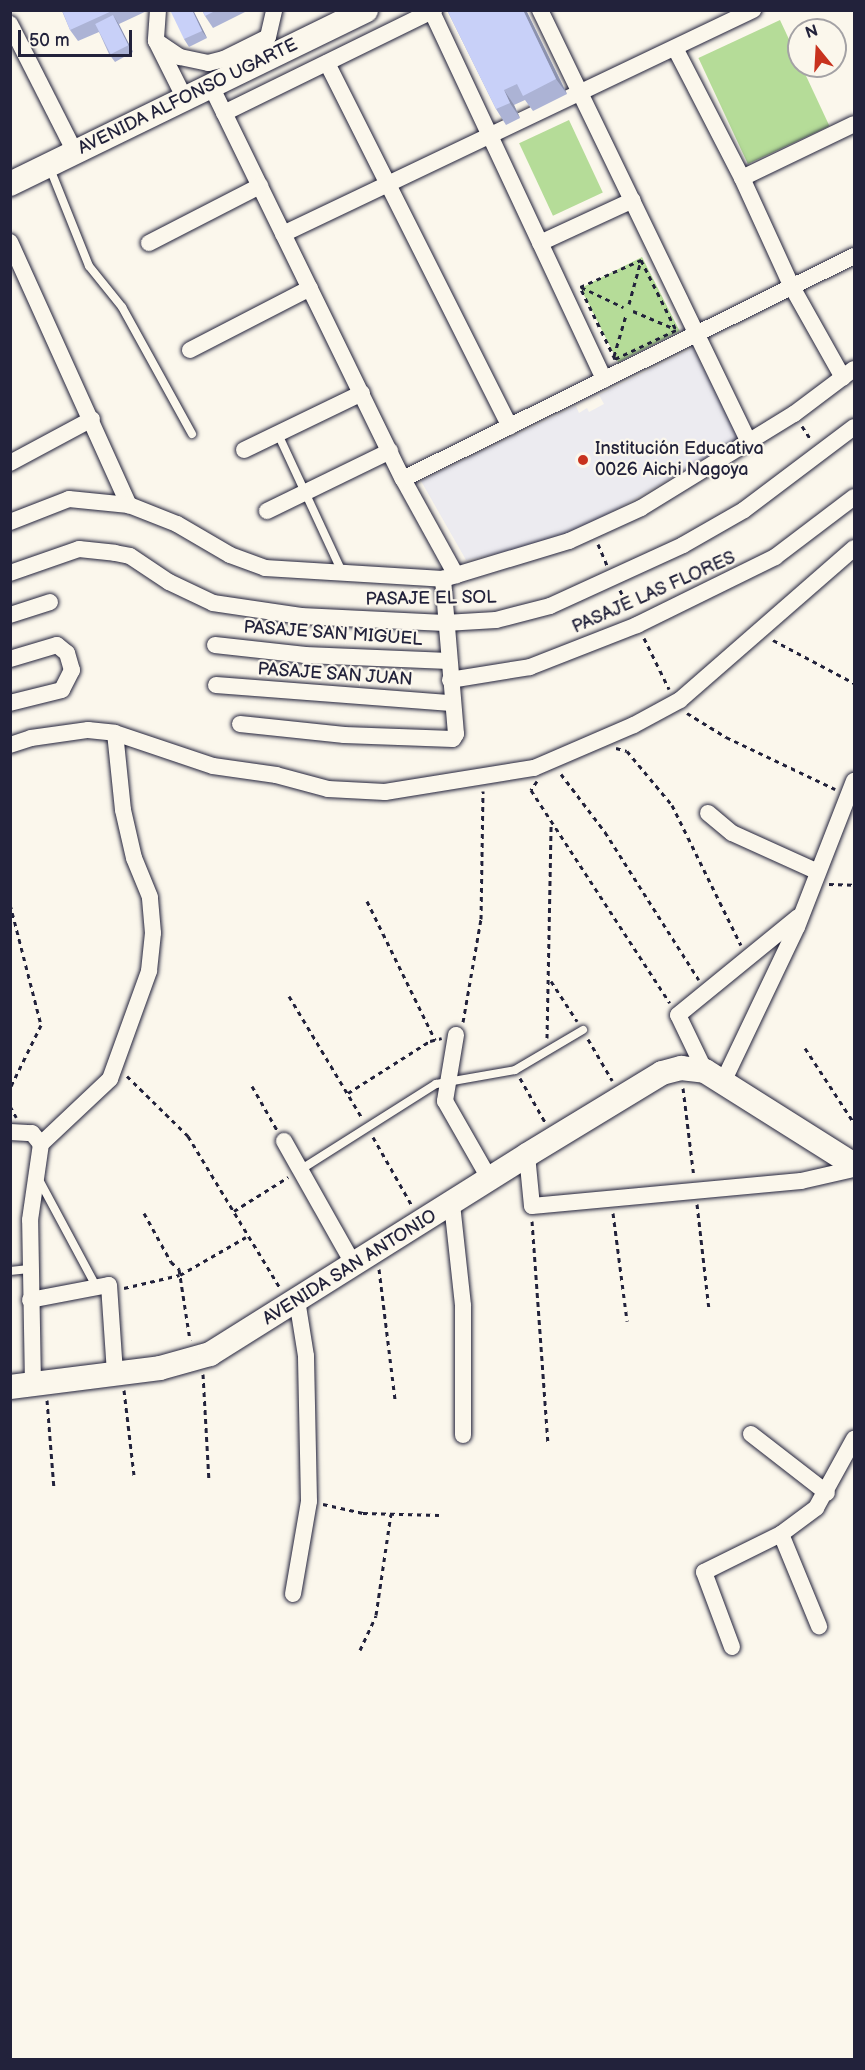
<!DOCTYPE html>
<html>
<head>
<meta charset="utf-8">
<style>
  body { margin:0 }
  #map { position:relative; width:865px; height:2070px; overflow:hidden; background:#fbf7ec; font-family:"Balsamiq Sans",sans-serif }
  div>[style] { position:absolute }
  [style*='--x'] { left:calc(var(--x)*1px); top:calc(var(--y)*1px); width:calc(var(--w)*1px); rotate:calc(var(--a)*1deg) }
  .built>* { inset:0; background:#ecebf0 }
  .green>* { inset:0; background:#b5dc98; transform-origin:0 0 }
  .path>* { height:3px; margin-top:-1.5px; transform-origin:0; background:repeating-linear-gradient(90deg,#22223b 0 4.5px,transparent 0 9px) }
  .roads { filter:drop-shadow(0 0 2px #22223b) drop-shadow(0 0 2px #22223b) }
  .lane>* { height:8px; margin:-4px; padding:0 4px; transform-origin:4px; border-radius:4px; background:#fbf7ec }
  .street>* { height:16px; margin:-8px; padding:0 8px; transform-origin:8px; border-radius:8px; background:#fbf7ec }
  .secondary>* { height:24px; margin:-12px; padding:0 12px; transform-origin:12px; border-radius:12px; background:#fbf7ec }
  .wall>* { inset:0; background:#acb3d5 }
  .shaded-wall>* { inset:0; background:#8c92ae }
  .building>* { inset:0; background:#c8d0f8; transform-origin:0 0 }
  .dots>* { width:16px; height:16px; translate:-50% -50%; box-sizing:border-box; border:3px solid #fbf7ec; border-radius:50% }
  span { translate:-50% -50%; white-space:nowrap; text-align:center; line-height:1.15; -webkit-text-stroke:4.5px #fbf7ec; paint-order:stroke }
  .street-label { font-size:18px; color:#22223b }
  .poi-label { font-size:18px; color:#22223b }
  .left { translate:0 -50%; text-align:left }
  .frame { position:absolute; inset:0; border:12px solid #22223b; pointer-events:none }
  .north { position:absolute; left:787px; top:18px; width:60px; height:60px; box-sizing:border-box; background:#fbf7ec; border:2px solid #a4a2a5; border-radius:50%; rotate:342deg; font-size:16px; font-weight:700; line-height:24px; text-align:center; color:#22223b }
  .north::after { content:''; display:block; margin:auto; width:21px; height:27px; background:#c8321e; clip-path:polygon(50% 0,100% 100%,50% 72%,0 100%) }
  .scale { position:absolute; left:18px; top:30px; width:114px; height:27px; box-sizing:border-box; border:3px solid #22223b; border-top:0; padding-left:8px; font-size:18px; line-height:21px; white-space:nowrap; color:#22223b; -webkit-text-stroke:4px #fbf7ec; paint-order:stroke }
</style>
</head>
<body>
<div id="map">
  <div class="built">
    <div style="clip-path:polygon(693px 348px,739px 439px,587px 526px,528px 547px,466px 560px,421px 481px,576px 406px,579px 413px,587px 408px,589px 412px,604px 404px,599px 395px)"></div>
  </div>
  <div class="green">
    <div style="left:780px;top:20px;width:117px;height:90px;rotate:65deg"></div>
    <div style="left:569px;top:120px;width:80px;height:55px;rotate:65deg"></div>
    <div style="left:642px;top:257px;width:83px;height:69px;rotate:63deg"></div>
  </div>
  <div class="path">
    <div style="--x:641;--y:260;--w:78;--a:63.4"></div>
    <div style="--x:676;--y:330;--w:68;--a:154.6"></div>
    <div style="--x:615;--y:359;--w:80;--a:-115.9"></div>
    <div style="--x:580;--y:287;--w:67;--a:-23.9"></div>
    <div style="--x:581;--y:287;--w:47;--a:25.5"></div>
    <div style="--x:629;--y:304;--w:46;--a:-74.7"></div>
    <div style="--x:633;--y:311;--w:43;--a:23"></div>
    <div style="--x:614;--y:356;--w:43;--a:-73.7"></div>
    <div style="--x:802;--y:426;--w:17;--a:57"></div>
    <div style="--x:598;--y:544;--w:23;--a:67"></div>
    <div style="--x:620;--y:590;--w:23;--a:65"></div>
    <div style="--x:644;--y:638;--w:57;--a:63.9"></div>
    <div style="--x:773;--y:640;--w:92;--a:28"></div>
    <div style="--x:687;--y:713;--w:46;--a:31.6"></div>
    <div style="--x:726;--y:737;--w:121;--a:25.5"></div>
    <div style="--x:616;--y:748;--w:11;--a:15"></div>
    <div style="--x:627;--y:751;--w:70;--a:50.2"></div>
    <div style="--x:672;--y:805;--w:156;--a:63.8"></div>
    <div style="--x:561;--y:774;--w:73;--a:52.8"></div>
    <div style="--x:605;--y:832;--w:175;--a:57.6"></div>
    <div style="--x:537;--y:781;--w:11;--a:124"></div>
    <div style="--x:531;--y:790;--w:254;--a:56.9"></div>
    <div style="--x:829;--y:884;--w:25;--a:2"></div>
    <div style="--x:367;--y:901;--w:155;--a:63.9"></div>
    <div style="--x:10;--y:904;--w:125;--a:75.6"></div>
    <div style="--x:41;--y:1025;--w:70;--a:116.2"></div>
    <div style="--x:551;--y:981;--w:48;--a:57"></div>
    <div style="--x:289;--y:996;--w:142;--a:59.1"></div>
    <div style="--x:463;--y:1022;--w:105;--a:-80.1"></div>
    <div style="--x:481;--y:919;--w:128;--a:-89.1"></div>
    <div style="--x:547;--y:1038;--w:215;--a:-88.9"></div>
    <div style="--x:588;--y:1039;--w:48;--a:59.7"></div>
    <div style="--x:805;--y:1048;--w:90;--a:56.8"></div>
    <div style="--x:127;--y:1076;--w:86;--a:44.5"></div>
    <div style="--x:188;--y:1136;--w:178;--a:58.8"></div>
    <div style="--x:520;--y:1078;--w:51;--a:60.4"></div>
    <div style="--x:252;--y:1086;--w:51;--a:60.4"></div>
    <div style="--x:683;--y:1088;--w:90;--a:83"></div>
    <div style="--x:348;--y:1093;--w:97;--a:-32.4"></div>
    <div style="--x:430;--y:1041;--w:12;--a:-14"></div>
    <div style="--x:10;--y:1106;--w:13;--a:61"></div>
    <div style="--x:373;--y:1137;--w:77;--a:60.4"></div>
    <div style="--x:697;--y:1204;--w:107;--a:83.5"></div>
    <div style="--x:234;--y:1211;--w:64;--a:-32.2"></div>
    <div style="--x:144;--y:1213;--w:56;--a:61.1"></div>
    <div style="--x:171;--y:1262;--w:11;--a:41"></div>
    <div style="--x:179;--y:1269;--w:72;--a:81.2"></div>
    <div style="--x:613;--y:1213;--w:109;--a:82.6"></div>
    <div style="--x:532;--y:1221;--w:224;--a:85.9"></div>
    <div style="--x:379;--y:1269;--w:131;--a:83"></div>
    <div style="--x:124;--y:1288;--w:57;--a:-13.1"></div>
    <div style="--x:180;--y:1275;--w:76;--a:-29.9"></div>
    <div style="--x:203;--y:1374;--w:106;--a:86.8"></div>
    <div style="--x:124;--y:1390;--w:86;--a:83.3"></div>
    <div style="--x:47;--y:1400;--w:88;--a:85.5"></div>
    <div style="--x:323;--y:1504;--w:41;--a:12.7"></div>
    <div style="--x:363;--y:1513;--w:76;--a:1.5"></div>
    <div style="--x:360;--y:1650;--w:38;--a:-65"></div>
    <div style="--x:376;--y:1615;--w:102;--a:-81.6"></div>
  </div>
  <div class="roads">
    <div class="lane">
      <div style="--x:49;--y:166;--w:108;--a:68.2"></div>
      <div style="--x:89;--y:266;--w:53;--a:51.2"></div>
      <div style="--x:122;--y:307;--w:145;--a:61.1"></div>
      <div style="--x:278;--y:434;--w:152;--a:65.1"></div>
      <div style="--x:300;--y:1170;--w:161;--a:-32.3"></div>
      <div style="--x:436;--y:1084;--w:80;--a:-10"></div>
      <div style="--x:515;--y:1070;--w:79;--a:-30.5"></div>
      <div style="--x:38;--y:1178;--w:123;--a:61.8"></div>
      <div style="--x:10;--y:1271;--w:19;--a:-6"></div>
    </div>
    <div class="street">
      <div style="--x:158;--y:10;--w:31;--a:94"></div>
      <div style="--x:156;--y:41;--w:65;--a:63.4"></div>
      <div style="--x:540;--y:10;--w:480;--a:64.2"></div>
      <div style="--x:432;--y:12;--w:406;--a:64.9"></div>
      <div style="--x:10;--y:24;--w:144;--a:63.1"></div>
      <div style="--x:156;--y:41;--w:29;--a:34"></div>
      <div style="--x:180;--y:57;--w:29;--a:12"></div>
      <div style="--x:208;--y:63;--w:16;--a:-14"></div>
      <div style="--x:224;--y:59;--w:49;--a:-26.6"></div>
      <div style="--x:268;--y:37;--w:28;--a:-77"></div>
      <div style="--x:675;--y:48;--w:146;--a:62.7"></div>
      <div style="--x:742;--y:178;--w:120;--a:65.4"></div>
      <div style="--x:792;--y:287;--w:104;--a:60.7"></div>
      <div style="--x:327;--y:63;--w:407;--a:63.3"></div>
      <div style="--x:211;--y:86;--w:437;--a:64"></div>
      <div style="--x:403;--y:479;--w:110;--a:61.1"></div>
      <div style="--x:224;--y:113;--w:234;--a:-26.1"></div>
      <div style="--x:742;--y:178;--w:124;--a:-25.7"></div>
      <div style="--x:283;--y:234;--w:521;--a:-25.48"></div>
      <div style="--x:10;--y:242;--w:289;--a:65.7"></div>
      <div style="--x:149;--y:243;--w:125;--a:-27.2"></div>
      <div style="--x:540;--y:243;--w:102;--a:-24.8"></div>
      <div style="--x:190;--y:350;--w:135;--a:-27.3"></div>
      <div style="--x:244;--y:450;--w:131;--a:-25.8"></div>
      <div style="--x:10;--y:463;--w:93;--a:-28.2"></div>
      <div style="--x:403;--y:479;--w:503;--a:-26.31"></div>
      <div style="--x:267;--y:511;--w:137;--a:-26"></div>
      <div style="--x:10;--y:522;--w:63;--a:-21.3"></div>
      <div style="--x:69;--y:499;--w:60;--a:5.7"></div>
      <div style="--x:129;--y:505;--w:52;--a:21.6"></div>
      <div style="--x:177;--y:524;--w:61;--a:30.3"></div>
      <div style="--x:230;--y:555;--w:37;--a:20"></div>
      <div style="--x:265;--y:568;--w:178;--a:3.5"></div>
      <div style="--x:443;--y:579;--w:132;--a:-16.8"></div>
      <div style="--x:569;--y:541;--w:79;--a:-24.6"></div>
      <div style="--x:641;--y:508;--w:180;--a:-31.6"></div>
      <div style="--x:794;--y:414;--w:75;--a:-36.9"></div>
      <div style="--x:10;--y:573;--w:73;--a:-19.2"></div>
      <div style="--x:79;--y:549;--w:36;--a:6"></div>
      <div style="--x:115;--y:553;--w:15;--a:11"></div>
      <div style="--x:130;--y:556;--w:47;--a:33.7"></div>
      <div style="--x:169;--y:582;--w:49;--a:25.5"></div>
      <div style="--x:213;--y:603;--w:89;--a:8.4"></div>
      <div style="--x:301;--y:616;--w:144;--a:2.8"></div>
      <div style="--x:445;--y:623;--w:51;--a:-3.4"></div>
      <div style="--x:496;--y:620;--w:56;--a:-14.5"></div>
      <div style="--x:550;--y:606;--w:146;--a:-24.6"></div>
      <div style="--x:683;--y:545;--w:70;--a:-29.8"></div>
      <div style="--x:744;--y:510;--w:138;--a:-37"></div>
      <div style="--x:10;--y:615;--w:42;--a:-18"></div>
      <div style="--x:215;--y:645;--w:91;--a:6.3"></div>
      <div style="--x:305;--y:655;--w:144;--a:2.4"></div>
      <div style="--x:10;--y:659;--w:49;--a:-16.6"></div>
      <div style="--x:57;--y:645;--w:13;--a:39"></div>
      <div style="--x:67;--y:653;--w:18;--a:74"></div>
      <div style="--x:72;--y:670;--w:22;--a:117"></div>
      <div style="--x:62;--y:690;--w:54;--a:166"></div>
      <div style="--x:450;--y:680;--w:81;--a:-9.2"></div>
      <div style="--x:530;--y:667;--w:115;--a:-21.4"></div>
      <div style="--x:637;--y:625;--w:154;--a:-26.2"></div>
      <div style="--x:775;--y:557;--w:99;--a:-37.2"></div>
      <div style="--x:216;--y:685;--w:236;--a:4.4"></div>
      <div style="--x:240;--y:724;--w:105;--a:6"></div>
      <div style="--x:344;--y:735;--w:109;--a:2.1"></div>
      <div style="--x:453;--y:739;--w:6;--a:-59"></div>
      <div style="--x:456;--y:734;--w:156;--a:-94.8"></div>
      <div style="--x:10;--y:745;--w:22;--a:-18"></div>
      <div style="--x:31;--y:738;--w:58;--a:-8"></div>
      <div style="--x:88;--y:730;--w:27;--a:6"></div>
      <div style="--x:115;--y:733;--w:103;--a:18.6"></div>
      <div style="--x:213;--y:766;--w:64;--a:8.1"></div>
      <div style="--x:276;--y:775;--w:54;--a:15.1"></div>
      <div style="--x:328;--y:789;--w:57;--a:3"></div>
      <div style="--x:385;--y:792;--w:151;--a:-9.2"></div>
      <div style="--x:534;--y:768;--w:109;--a:-23.3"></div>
      <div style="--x:634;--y:725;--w:52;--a:-28.5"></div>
      <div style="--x:680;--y:700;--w:231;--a:-41.1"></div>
      <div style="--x:708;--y:813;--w:31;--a:40"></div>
      <div style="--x:732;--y:833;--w:94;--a:24.4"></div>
      <div style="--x:456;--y:1035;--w:67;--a:99.5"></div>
      <div style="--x:445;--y:1101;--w:91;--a:60.3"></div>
      <div style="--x:705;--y:1071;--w:62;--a:-115.7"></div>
      <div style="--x:678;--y:1015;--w:155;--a:-39.2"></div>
      <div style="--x:723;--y:1082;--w:172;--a:-64.5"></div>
      <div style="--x:797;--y:927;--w:157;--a:-68.7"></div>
      <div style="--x:10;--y:1132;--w:22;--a:3"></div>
      <div style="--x:32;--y:1133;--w:14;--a:51"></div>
      <div style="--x:284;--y:1141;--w:142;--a:60.6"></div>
      <div style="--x:527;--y:1155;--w:51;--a:84.4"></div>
      <div style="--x:532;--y:1206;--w:270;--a:-5.3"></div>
      <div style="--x:801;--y:1181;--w:54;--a:-12.8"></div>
      <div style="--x:452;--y:1204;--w:103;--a:83.8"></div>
      <div style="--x:463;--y:1306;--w:129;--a:90"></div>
      <div style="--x:30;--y:1300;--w:80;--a:-10.8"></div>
      <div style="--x:109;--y:1285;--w:89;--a:86.1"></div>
      <div style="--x:33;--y:1385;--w:165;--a:-91"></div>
      <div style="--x:30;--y:1220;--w:77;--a:-81.8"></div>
      <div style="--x:41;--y:1144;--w:95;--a:-43.3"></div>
      <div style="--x:110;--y:1079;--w:115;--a:-70.1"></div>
      <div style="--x:149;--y:971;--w:38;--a:-84"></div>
      <div style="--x:153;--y:933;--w:36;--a:-95"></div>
      <div style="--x:150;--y:897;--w:42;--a:-112.3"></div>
      <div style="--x:134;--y:858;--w:49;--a:-102.9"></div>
      <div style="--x:123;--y:810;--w:77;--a:-95.9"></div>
      <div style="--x:751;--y:1434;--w:96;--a:37.8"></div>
      <div style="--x:781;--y:1534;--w:100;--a:67.6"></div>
      <div style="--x:293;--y:1594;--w:94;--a:-80.2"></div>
      <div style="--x:309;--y:1501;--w:145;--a:-91.2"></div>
      <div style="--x:306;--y:1356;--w:57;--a:-99.1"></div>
      <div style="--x:732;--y:1647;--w:80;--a:-110.5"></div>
      <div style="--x:704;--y:1572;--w:86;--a:-26.3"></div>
      <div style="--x:781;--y:1534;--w:44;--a:-36.6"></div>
      <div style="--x:816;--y:1508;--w:79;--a:-61.2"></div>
    </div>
    <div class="secondary">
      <div style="--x:10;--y:184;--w:396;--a:-26"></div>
      <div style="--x:10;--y:1387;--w:151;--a:-7.2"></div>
      <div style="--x:160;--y:1368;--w:52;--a:-15.6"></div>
      <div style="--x:210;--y:1354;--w:374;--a:-32.1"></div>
      <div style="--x:527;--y:1155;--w:158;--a:-31.3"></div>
      <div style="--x:662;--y:1073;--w:20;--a:-15"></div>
      <div style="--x:681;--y:1068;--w:24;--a:7"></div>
      <div style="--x:705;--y:1071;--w:176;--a:32.2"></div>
    </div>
  </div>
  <div class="wall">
    <div style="clip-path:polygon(149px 10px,119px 24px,133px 52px,115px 62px,109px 54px,99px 32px,78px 41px,70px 30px,62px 11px)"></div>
    <div style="clip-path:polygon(193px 10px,207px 38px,189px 47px,184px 39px)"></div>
    <div style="clip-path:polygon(202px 10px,249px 10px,213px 28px,205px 16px)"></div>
    <div style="clip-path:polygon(447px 10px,526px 10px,567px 94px,533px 111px,525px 100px,514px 105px,520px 118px,506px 125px,496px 109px)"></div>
  </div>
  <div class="shaded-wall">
    <div style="clip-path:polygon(192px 10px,193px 10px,207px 38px,202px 31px)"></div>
    <div style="clip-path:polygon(523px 10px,526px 10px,567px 94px,556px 79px)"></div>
    <div style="clip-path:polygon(113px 15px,118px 23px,133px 52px,128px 45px)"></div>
    <div style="clip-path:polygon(504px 90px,514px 105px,520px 118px,510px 103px)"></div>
  </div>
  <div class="building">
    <div style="clip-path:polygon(62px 10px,114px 10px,70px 30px)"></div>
    <div style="clip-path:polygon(170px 10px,192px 10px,202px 31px,184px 39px)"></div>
    <div style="clip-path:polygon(202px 10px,217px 10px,205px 16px)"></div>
    <div style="clip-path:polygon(447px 10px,523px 10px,556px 79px,523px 96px,517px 84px,504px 90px,510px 103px,496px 109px)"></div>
    <div style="left:113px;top:15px;width:34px;height:20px;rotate:63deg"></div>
  </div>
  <div class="dots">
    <div style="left:583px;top:460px;background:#c8321e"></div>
  </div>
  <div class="street-label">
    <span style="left:188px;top:97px;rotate:-26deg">AVENIDA ALFONSO UGARTE</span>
    <span style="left:654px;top:593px;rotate:-24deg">PASAJE LAS FLORES</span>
    <span style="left:431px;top:599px;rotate:-1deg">PASAJE EL SOL</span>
    <span style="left:333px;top:634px;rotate:4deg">PASAJE SAN MIGUEL</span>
    <span style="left:335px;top:675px;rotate:4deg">PASAJE SAN JUAN</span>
    <span style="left:350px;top:1268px;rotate:-32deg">AVENIDA SAN ANTONIO</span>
  </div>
  <div class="poi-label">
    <span class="left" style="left:595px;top:460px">Institución Educativa<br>0026 Aichi Nagoya</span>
  </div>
  <div class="frame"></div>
  <div class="north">N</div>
  <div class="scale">50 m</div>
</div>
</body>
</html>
